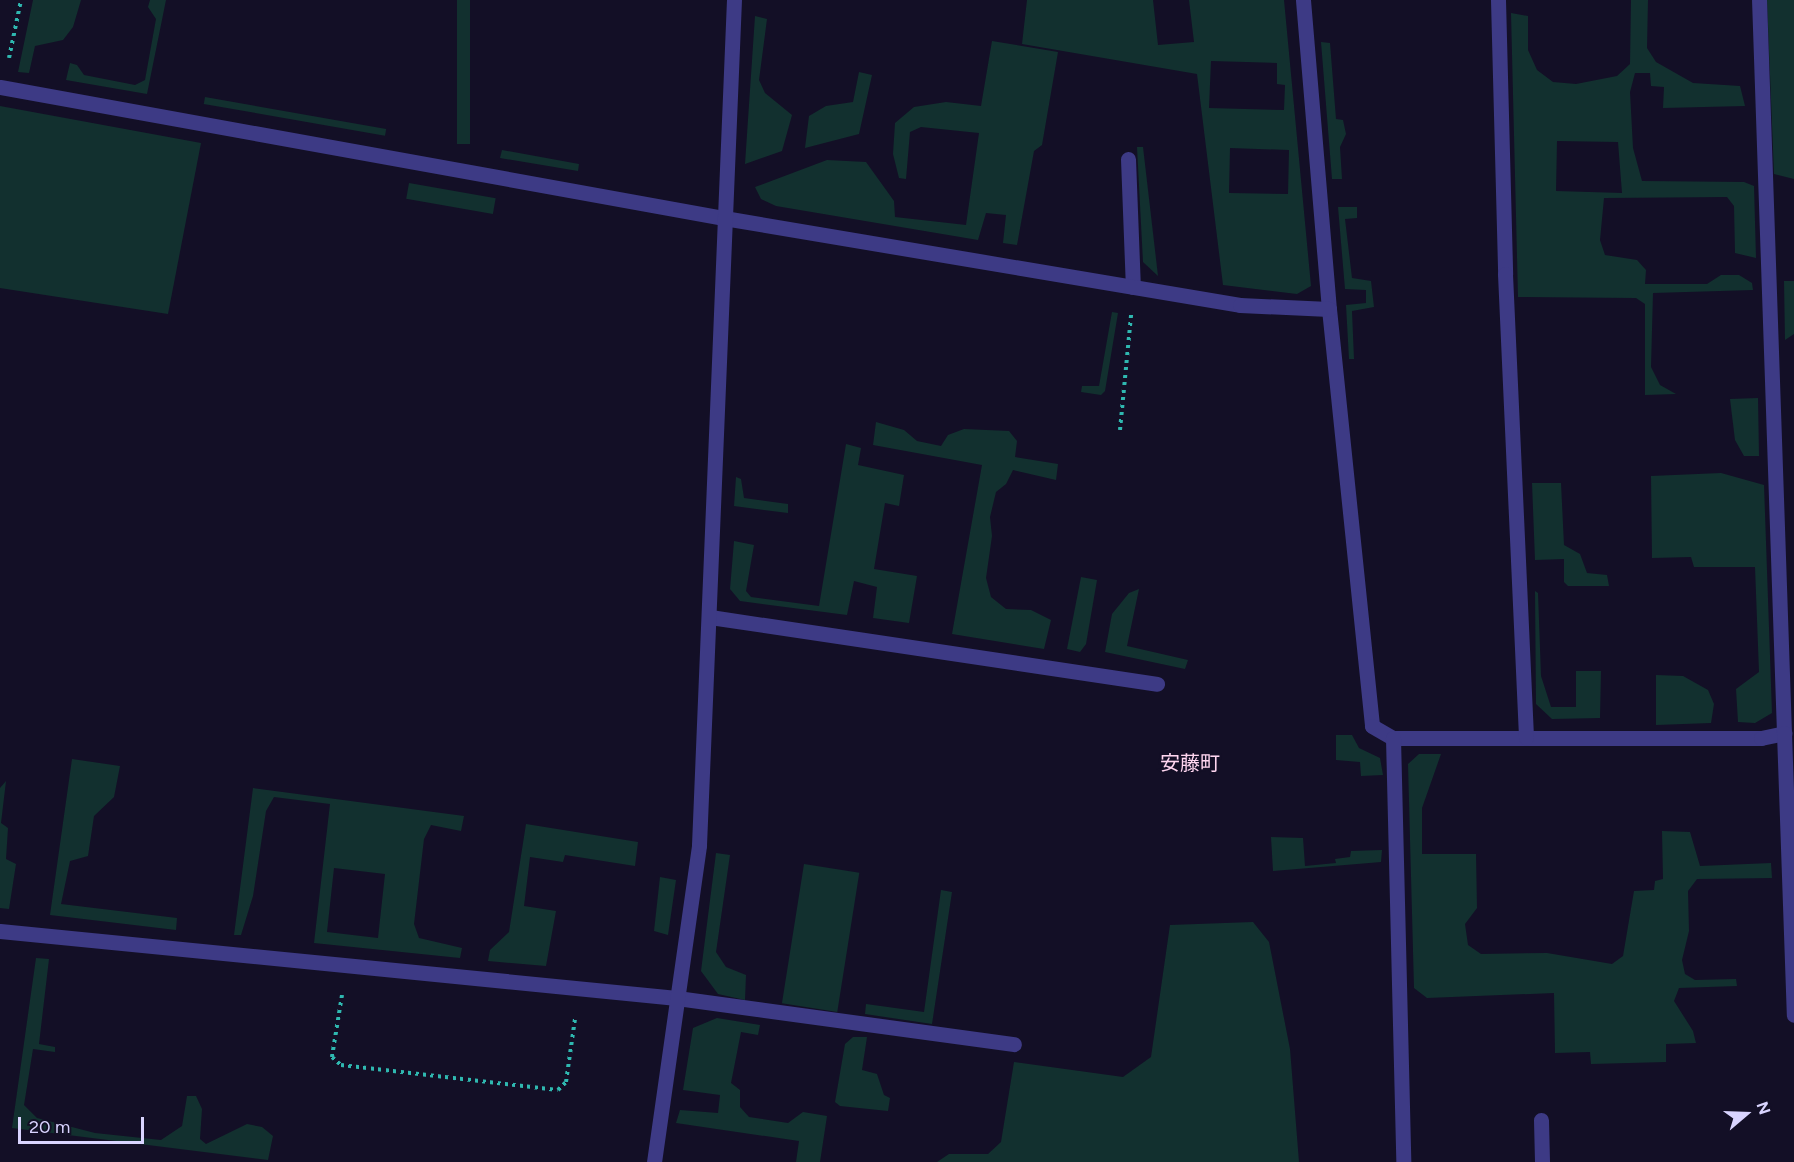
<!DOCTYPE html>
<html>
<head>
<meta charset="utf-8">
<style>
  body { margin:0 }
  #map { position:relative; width:1794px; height:1162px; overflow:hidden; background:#130f26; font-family:Figtree,"Noto Sans JP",sans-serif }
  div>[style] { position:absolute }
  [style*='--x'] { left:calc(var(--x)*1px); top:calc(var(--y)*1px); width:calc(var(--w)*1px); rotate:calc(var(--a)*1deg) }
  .green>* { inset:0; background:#12302f; transform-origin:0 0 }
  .path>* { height:4px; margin-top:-2px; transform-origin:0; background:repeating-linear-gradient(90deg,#2fb8b0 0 3px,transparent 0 7.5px) }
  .lane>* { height:15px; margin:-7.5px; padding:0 7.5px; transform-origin:7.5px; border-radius:7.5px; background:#3d3a85 }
  .street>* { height:15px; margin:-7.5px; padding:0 7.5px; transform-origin:7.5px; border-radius:7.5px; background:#3d3a85 }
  span { translate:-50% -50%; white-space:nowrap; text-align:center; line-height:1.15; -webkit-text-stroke:4.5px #130f26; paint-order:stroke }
  .quarter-label { font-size:20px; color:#ffd6f0 }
  .north { position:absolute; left:1716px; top:1084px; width:60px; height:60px; -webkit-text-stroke:4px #130f26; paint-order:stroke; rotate:71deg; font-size:16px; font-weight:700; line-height:24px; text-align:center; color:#d9d4ff }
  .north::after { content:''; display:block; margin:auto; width:21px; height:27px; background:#d9d4ff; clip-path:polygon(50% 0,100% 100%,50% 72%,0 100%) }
  .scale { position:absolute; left:18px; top:1117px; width:126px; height:27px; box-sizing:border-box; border:3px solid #d9d4ff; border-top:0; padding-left:8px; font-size:18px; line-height:21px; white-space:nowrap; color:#d9d4ff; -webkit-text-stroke:4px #130f26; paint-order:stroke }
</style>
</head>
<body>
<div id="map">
  <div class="green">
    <div style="clip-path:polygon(33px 0,81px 0,73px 27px,63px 40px,35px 46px,29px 73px,18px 72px)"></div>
    <div style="clip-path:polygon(150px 0,166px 0,147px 94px,66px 80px,70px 63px,77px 65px,84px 75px,135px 85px,145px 80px,156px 19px,148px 7px)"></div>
    <div style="left:457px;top:0;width:13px;height:144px"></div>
    <div style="clip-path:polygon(evenodd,1027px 0,1153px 0,1158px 45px,1194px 42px,1189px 0,1284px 0,1311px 286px,1297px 294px,1223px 285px,1197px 74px,1022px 44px,1027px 0,1211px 61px,1277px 63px,1277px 84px,1285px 85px,1284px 110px,1209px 108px,1211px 61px,1027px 0,1230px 148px,1289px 150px,1288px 194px,1229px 193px,1230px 148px)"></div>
    <div style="clip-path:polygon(evenodd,1631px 0,1648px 0,1647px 48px,1656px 62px,1693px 83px,1740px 86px,1745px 106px,1663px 108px,1664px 87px,1651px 86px,1650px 73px,1635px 73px,1630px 92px,1633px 148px,1642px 181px,1744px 182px,1754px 186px,1756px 258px,1735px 253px,1734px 206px,1727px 197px,1604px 198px,1600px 240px,1605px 255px,1637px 260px,1646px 270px,1645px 284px,1707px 284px,1721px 275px,1739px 275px,1752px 283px,1753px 290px,1653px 293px,1651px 367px,1660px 385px,1676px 394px,1645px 395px,1645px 304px,1636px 298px,1518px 297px,1511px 13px,1528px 16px,1528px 50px,1537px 70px,1553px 82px,1576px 84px,1617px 76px,1630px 64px,1631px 0,1557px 141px,1618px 142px,1622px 193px,1556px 191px,1557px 141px)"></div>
    <div style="clip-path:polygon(1767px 0,1794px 0,1794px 179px,1774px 174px)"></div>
    <div style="clip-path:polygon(755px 16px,767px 19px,759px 80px,765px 93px,792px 115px,782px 151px,745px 164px)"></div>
    <div style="clip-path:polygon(992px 41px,1058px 52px,1042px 145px,1034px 151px,1017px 245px,1003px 243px,1006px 215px,986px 213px,978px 240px,776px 206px,761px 199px,755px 187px,827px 160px,866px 162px,894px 201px,895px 217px,966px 225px,979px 133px,921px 127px,910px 132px,906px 179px,899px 178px,893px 154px,895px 123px,914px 107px,946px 102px,981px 106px)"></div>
    <div style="clip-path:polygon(1321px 42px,1330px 43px,1336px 119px,1343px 120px,1346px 134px,1340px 147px,1342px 179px,1332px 179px)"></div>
    <div style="clip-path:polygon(859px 72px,872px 75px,859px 134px,805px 148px,809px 116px,826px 106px,853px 102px)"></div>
    <div style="left:205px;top:97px;width:184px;height:7px;rotate:10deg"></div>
    <div style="clip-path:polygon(0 106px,201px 143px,168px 314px,0 288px)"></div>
    <div style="clip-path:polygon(1137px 147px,1143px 147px,1158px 276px,1143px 262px)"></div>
    <div style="clip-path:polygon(502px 150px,579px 164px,578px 171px,500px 158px)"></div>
    <div style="left:409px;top:183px;width:88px;height:16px;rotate:10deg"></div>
    <div style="clip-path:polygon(1338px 207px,1357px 207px,1357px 218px,1345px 219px,1352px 278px,1371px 281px,1374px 307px,1352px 311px,1354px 359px,1349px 359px,1346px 305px,1366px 303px,1366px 290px,1345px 289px)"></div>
    <div style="clip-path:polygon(1784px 281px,1794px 281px,1794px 334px,1785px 340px)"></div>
    <div style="clip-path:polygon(1112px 312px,1118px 313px,1105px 391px,1101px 395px,1081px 392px,1082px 386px,1099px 386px)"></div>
    <div style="clip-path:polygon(1758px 398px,1759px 456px,1744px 456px,1735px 440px,1730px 399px)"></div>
    <div style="clip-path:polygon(876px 422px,904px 430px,917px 441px,941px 446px,948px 435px,964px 429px,1009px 431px,1017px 441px,1015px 457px,1058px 464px,1056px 480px,1013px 470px,1006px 484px,996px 492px,990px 517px,992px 536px,986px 578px,991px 597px,1006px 609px,1031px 610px,1051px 620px,1044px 649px,952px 634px,982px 465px,873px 445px)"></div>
    <div style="clip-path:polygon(846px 444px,861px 448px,858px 465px,904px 475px,899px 506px,885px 503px,874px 569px,917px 576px,909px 623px,873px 618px,877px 587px,854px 581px,847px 615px,740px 601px,730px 589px,734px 541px,754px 545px,746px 591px,751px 597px,819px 606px)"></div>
    <div style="clip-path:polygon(1721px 473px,1764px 485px,1772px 713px,1755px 723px,1738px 722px,1736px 689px,1759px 672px,1755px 567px,1694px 567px,1691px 557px,1652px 558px,1651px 476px)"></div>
    <div style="clip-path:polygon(736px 477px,741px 479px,744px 498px,788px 504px,788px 513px,734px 506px)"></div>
    <div style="clip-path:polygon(1532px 483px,1561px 483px,1564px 545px,1580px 554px,1587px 573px,1607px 575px,1609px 586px,1568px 586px,1564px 582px,1564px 559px,1535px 560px)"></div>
    <div style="clip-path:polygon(1081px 577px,1097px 580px,1086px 644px,1080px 652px,1067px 649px)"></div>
    <div style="clip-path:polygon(1139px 589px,1127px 646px,1188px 660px,1185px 669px,1105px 652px,1112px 614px,1129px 593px)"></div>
    <div style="clip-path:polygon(1535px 591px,1538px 593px,1541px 676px,1551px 707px,1576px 707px,1576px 671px,1601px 671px,1600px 718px,1552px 719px,1536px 704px)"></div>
    <div style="clip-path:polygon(1656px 675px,1683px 676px,1708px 690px,1714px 704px,1711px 723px,1656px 725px)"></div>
    <div style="clip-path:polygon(1336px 735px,1352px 735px,1359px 748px,1380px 758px,1383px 775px,1361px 776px,1360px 762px,1336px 760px)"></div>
    <div style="clip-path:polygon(1419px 754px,1441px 754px,1422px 808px,1422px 854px,1476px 854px,1477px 908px,1465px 924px,1468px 945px,1481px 954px,1547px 953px,1612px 964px,1623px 956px,1634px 891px,1654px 890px,1655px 881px,1663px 879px,1662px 831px,1690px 832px,1700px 866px,1771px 863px,1772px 878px,1697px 879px,1688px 891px,1689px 931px,1682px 960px,1685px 974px,1695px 980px,1736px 979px,1737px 986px,1679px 988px,1674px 1001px,1693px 1031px,1696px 1043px,1666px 1044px,1666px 1062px,1591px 1064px,1590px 1052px,1555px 1053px,1554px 993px,1427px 998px,1414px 988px,1408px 764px)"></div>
    <div style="clip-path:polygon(72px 759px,120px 766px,114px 797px,94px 816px,88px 856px,70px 861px,61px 904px,177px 918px,176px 930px,50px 915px)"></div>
    <div style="clip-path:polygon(6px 781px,1px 823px,8px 828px,6px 859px,16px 864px,9px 909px,0 908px,0 788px)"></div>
    <div style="clip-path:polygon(evenodd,253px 788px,464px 816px,461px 831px,431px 825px,424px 839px,414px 924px,419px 938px,462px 948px,460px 958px,314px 943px,330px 804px,274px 797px,266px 811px,253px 896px,241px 935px,234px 935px,253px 788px,334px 868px,385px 874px,378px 938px,327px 932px,334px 868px)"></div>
    <div style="clip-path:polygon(526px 824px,638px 842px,635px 866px,565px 855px,563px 862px,530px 857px,524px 906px,556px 911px,546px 966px,488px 961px,490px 950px,509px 932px)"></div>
    <div style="clip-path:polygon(1271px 837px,1303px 838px,1305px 866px,1336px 863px,1335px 859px,1350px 857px,1351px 851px,1382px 850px,1381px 862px,1273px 871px)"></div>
    <div style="clip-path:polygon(716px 853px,730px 855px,716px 952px,726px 967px,746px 975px,745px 1000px,718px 994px,701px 971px)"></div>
    <div style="left:804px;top:864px;width:56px;height:141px;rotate:9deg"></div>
    <div style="clip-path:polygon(660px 877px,676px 880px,668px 935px,654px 931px)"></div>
    <div style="clip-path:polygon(941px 890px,952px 892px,932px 1024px,865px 1014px,866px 1004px,924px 1012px)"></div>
    <div style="clip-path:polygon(1253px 922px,1269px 942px,1290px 1049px,1299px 1162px,937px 1162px,949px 1154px,988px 1154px,1001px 1142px,1014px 1062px,1123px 1077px,1151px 1057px,1170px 925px)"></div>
    <div style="clip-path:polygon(36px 958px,49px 959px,39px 1044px,55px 1047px,55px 1052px,33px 1049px,24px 1105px,37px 1118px,95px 1133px,161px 1140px,182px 1126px,187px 1096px,196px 1096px,202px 1109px,200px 1139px,206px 1144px,247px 1124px,262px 1127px,273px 1136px,268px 1160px,12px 1128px)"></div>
    <div style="clip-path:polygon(717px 1018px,760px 1025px,758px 1035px,741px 1032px,731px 1083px,740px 1090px,740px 1107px,749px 1117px,788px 1123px,803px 1112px,827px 1116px,820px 1162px,796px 1162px,799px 1141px,676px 1123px,680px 1110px,718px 1113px,720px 1095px,683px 1090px,693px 1028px)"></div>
    <div style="clip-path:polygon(853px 1037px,867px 1037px,862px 1070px,877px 1074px,884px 1095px,890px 1098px,888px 1111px,840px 1106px,835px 1102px,845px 1044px)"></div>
  </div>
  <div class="path">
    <div style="--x:9;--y:58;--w:59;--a:-78.3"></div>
    <div style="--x:1120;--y:430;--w:116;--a:-84.5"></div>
    <div style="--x:342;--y:995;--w:63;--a:99.2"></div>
    <div style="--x:332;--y:1057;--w:12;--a:42"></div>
    <div style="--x:341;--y:1065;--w:218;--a:6.6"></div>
    <div style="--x:558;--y:1090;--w:11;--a:-45"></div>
    <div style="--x:566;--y:1082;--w:64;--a:-81.9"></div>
  </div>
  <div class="lane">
    <div style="--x:1128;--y:159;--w:128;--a:87.8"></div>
    <div style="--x:677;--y:998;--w:340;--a:7.8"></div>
    <div style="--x:1541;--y:1120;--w:42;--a:88.6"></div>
  </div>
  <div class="street">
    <div style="--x:1303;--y:0;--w:310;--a:85.2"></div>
    <div style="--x:1329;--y:309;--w:419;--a:84.1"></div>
    <div style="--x:1372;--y:726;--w:24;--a:30"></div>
    <div style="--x:1393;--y:738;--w:368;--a:0"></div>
    <div style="--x:1761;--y:738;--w:24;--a:-12"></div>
    <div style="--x:1784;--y:733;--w:733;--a:-91.95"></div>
    <div style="--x:1498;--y:0;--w:274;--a:88.5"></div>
    <div style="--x:1505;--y:274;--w:464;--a:87.4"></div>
    <div style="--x:0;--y:87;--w:736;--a:10.26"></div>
    <div style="--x:724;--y:218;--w:523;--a:9.57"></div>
    <div style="--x:1240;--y:305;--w:89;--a:2.6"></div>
    <div style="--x:710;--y:617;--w:452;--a:8.5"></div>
    <div style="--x:1784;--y:733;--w:282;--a:88"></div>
    <div style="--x:1393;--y:738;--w:424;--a:88.6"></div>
    <div style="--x:0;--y:931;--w:680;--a:5.65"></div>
    <div style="--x:654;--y:1162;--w:320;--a:-81.9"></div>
    <div style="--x:699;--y:845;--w:846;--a:-87.63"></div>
  </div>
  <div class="quarter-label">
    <span style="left:1190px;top:763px">安藤町</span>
  </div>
  <div class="north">N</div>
  <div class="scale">20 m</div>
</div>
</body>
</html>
